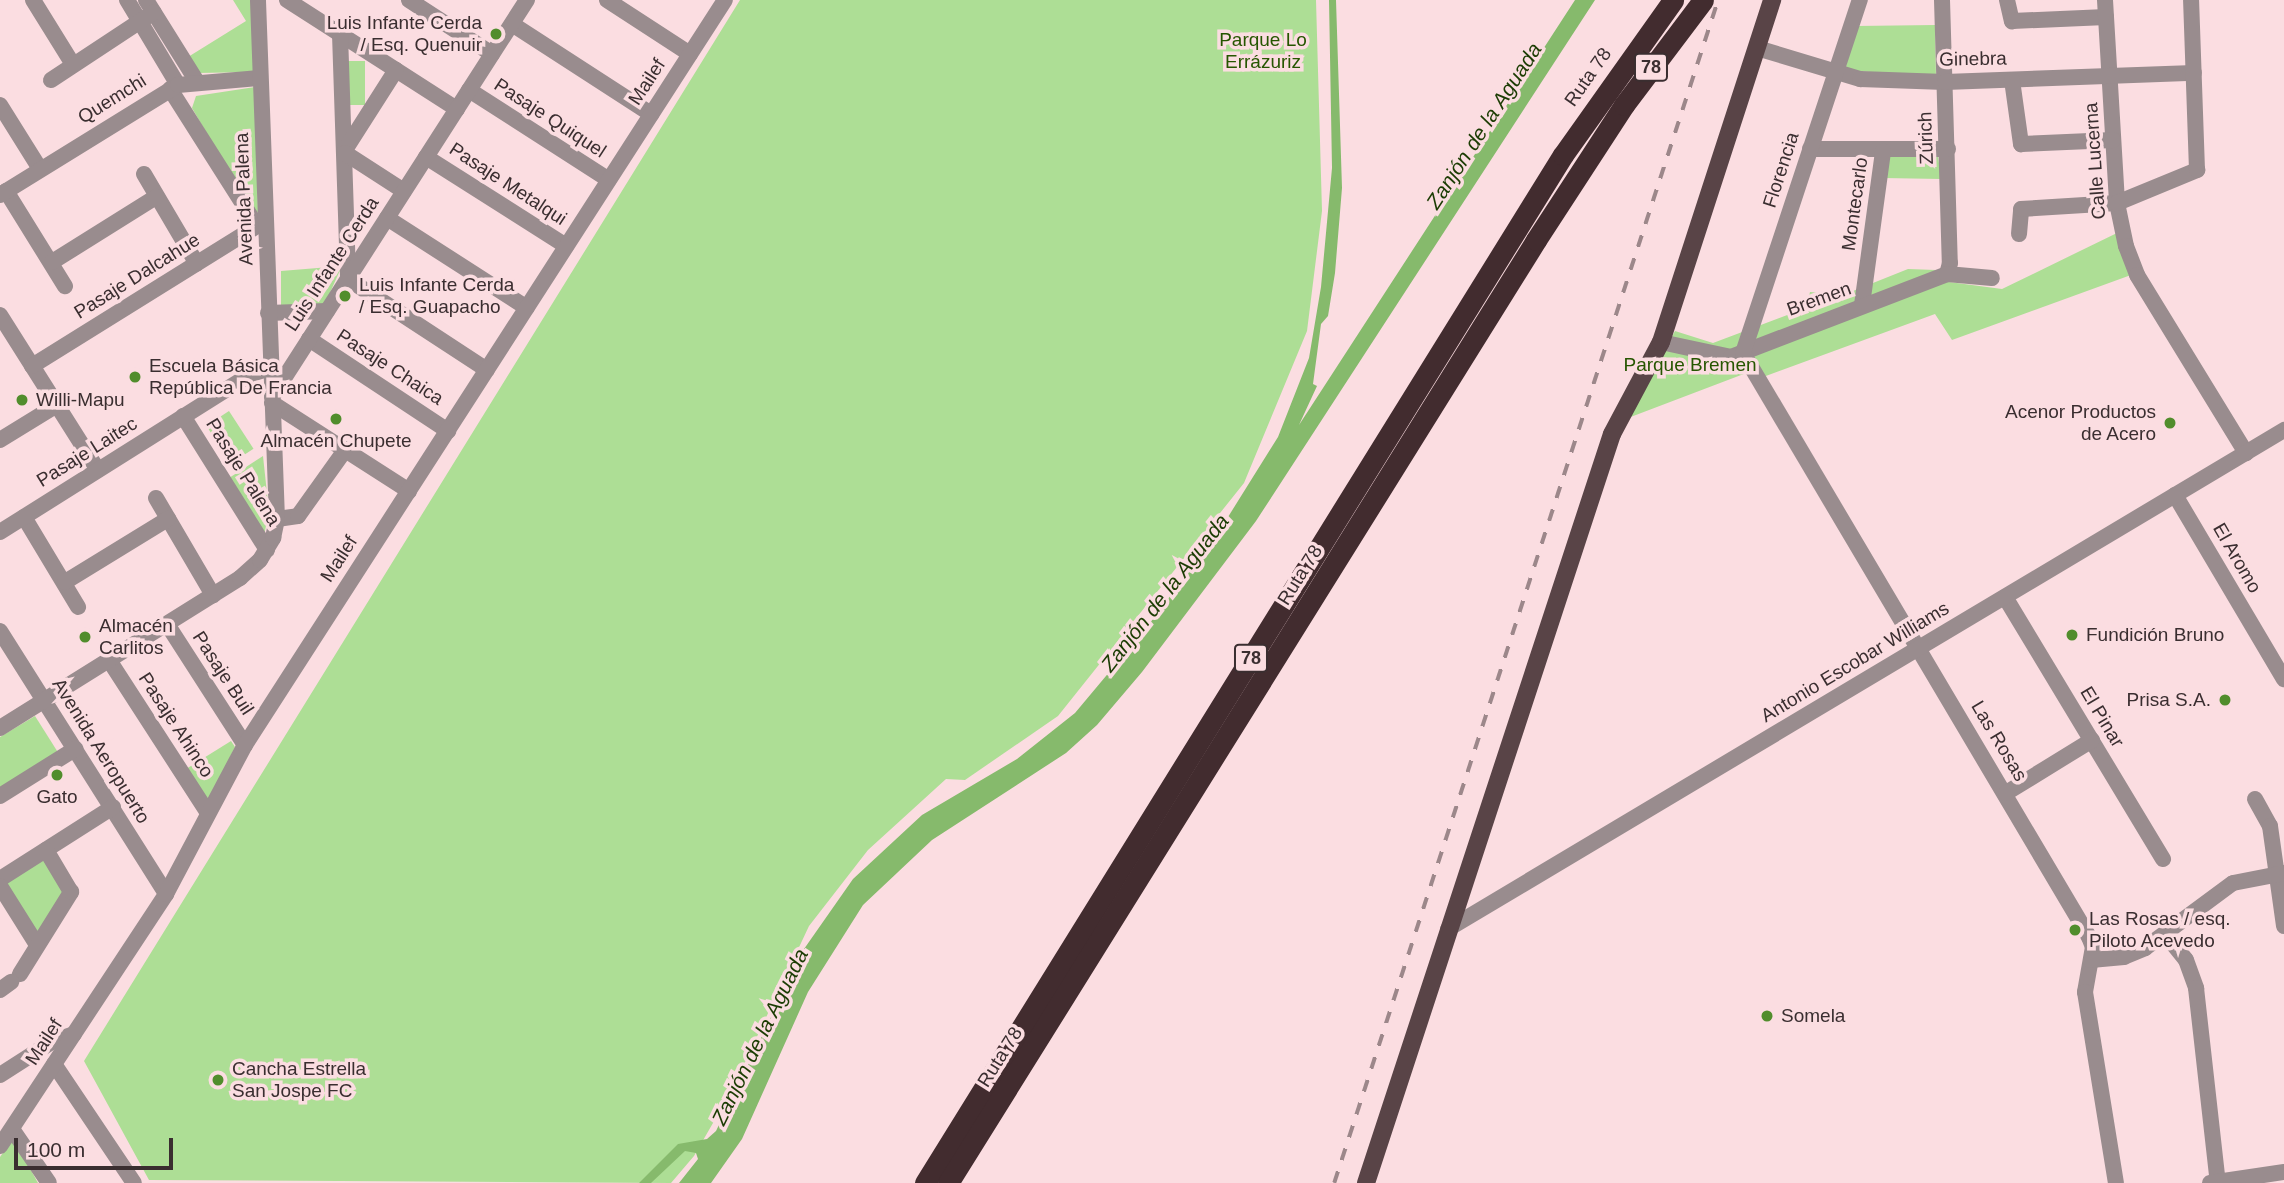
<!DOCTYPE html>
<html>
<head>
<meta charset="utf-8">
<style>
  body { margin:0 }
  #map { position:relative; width:2284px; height:1183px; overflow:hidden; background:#fbdde1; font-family:Arial,sans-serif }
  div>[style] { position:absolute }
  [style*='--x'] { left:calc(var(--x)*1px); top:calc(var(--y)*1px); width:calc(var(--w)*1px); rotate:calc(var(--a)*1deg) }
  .green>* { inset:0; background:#adde95; transform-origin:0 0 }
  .water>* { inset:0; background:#86ba6c }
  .minor>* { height:16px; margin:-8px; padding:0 8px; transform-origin:8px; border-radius:8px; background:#998c8e }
  .major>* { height:18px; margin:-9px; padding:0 9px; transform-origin:9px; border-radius:9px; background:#594447 }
  .highway>* { height:21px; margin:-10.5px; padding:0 10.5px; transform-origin:10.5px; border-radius:10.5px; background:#422c2f }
  .rail>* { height:3.5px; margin-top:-1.75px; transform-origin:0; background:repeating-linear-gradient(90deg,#9c878a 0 12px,transparent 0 24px) }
  .dots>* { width:19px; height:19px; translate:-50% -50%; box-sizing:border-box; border:4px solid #fbdde1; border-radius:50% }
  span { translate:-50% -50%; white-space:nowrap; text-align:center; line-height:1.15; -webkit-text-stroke:7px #fbdde1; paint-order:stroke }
  .shield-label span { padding:2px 5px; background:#fbdde1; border:2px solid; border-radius:5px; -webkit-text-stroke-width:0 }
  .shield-label { font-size:18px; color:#3a2e30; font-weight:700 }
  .poi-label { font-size:19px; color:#3a2e30 }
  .right { translate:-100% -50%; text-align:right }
  .left { translate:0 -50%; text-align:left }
  .park-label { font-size:19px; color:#265600 }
  .street-label { font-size:19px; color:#3a2e30 }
  .water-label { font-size:21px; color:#1b3c03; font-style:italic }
  .scale { position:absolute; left:14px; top:1138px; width:159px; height:32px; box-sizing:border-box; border:4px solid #3a2e30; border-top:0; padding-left:9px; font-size:21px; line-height:24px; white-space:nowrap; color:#3a2e30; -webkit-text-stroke:5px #fbdde1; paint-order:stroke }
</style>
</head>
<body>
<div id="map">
  <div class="green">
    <div style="clip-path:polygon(233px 0,252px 0,254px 72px,198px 73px,188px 57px,246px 21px)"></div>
    <div style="clip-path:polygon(740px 0,1316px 0,1322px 211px,1307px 331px,1244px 483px,1058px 716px,965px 780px,946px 779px,868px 850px,809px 926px,732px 1090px,694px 1156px,671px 1183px,149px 1180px,84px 1061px)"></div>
    <div style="clip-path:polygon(1935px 25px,1936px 77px,1845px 70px,1856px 26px)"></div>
    <div style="left:343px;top:61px;width:22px;height:44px"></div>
    <div style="clip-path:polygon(255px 87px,258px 212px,253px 213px,192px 108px,196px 96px)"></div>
    <div style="clip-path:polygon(1886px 154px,1938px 156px,1941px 179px,1883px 178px)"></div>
    <div style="clip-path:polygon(2117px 233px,2131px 275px,1952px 340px,1935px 314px,1755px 380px,1749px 372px,1628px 418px,1675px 331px,1713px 343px,1806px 308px,1810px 292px,1843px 295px,1908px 269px,1936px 270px,1949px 282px,2002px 289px)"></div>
    <div style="clip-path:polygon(342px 266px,323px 308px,281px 309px,281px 271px)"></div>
    <div style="left:229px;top:411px;width:45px;height:27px;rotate:57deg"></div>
    <div style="clip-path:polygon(263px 456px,269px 512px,263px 540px,229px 478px)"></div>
    <div style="clip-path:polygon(35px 716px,59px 754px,0 792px,0 737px)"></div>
    <div style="clip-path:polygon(231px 741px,235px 747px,207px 805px,186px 769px)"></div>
    <div style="clip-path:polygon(46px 853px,67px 889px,40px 933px,35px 932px,4px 879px)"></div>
    <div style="clip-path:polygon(13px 1138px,38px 1183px,0 1183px,0 1157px)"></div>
  </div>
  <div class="water">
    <div style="clip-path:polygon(1329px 0,1336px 0,1342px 188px,1335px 273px,1328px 316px,1321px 324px,1313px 384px,1317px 386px,1299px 425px,1575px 0,1595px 0,1256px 521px,1142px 672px,1097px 725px,1066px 753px,932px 840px,863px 905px,808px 992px,742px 1139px,711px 1183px,679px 1183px,698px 1159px,696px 1153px,685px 1151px,651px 1183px,639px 1183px,678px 1144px,707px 1139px,716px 1131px,804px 949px,853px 879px,922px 815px,1017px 759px,1075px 713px,1147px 627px,1223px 525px,1278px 437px,1309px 358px,1321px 287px,1332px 168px)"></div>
  </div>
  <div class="minor">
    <div style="--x:33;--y:0;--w:74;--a:58.2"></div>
    <div style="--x:127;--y:0;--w:99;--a:59"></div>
    <div style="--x:146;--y:0;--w:94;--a:58"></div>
    <div style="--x:287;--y:0;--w:202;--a:32.7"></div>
    <div style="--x:409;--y:0;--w:99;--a:33"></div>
    <div style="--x:607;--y:0;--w:99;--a:33"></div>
    <div style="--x:1942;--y:0;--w:263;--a:88.3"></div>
    <div style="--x:1950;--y:263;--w:11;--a:105"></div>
    <div style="--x:2007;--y:0;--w:22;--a:77"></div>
    <div style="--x:2012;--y:21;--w:94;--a:-2.4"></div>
    <div style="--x:2105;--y:0;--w:203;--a:86.6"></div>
    <div style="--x:2117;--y:203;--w:44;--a:78.2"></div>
    <div style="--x:2126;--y:246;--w:31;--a:69"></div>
    <div style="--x:2137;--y:275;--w:209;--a:58.5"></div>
    <div style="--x:512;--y:24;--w:166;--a:32.9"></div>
    <div style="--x:340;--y:34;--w:245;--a:88.1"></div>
    <div style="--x:348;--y:279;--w:166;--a:33.2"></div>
    <div style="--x:1757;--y:48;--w:108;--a:16.8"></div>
    <div style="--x:1860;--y:79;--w:85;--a:2"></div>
    <div style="--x:1945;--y:82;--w:249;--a:-2.1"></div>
    <div style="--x:51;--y:80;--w:123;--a:-33.4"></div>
    <div style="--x:2012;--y:80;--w:65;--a:82"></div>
    <div style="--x:2021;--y:144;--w:92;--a:-2.5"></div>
    <div style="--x:170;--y:89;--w:162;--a:57.6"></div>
    <div style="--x:469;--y:90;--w:166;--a:32.7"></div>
    <div style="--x:0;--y:105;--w:75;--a:58"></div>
    <div style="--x:1810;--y:149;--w:138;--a:0"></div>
    <div style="--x:345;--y:150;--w:95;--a:-57.5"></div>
    <div style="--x:345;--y:153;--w:70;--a:32.8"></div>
    <div style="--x:426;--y:157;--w:166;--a:32.4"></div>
    <div style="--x:144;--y:174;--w:104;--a:59.5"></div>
    <div style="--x:6;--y:191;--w:112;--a:58.2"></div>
    <div style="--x:0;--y:195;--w:209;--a:-31.7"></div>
    <div style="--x:178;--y:85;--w:82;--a:-4.9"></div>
    <div style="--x:387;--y:218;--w:166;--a:32.7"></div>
    <div style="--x:2019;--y:234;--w:25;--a:-85"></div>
    <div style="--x:2021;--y:209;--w:96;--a:-3.6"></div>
    <div style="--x:2117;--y:203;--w:87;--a:-22.4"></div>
    <div style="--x:2197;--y:170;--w:170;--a:-92"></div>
    <div style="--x:52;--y:262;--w:123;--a:-32"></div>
    <div style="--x:1862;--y:305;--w:155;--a:-82.2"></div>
    <div style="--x:268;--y:313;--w:59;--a:-1.9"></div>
    <div style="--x:0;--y:315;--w:183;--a:57.7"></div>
    <div style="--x:309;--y:339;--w:167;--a:33.5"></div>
    <div style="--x:1661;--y:342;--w:72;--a:12.1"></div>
    <div style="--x:1731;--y:357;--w:231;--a:-21"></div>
    <div style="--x:1947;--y:274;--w:45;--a:5.1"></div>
    <div style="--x:1743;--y:353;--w:679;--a:59.35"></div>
    <div style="--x:2089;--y:937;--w:11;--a:68"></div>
    <div style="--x:2093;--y:947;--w:46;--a:100.1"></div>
    <div style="--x:2085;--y:992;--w:193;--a:80.8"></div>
    <div style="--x:1743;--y:353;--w:372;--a:-71.7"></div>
    <div style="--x:32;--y:366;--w:265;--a:-31.9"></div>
    <div style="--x:257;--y:226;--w:9;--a:-6"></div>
    <div style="--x:272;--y:397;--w:472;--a:-57.3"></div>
    <div style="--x:272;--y:403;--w:163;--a:32.7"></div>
    <div style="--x:183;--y:416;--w:158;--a:57.9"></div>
    <div style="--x:0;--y:440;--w:67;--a:-31.6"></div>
    <div style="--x:2175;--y:495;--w:214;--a:59.4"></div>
    <div style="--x:156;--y:498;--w:113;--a:59.6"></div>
    <div style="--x:24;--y:517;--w:105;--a:59"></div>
    <div style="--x:277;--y:519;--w:21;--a:-8"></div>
    <div style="--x:298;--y:516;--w:81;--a:-54.5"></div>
    <div style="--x:0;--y:532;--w:297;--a:-32.2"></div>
    <div style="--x:251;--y:374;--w:21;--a:-17"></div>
    <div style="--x:65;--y:582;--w:121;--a:-31.5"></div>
    <div style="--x:2005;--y:597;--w:306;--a:58.9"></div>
    <div style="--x:167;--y:624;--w:144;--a:57.2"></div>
    <div style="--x:0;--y:631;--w:311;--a:57.7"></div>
    <div style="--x:109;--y:660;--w:182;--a:57.1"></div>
    <div style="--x:0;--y:728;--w:283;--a:-32"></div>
    <div style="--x:240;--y:578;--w:27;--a:-42"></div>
    <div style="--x:260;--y:560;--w:26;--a:-59"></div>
    <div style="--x:273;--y:538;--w:19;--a:-78"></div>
    <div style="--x:277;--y:519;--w:519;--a:-92.1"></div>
    <div style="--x:2006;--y:793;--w:101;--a:-31.6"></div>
    <div style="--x:0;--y:796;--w:89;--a:-32.1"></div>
    <div style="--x:2255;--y:799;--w:31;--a:61"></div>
    <div style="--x:2270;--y:826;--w:101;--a:82"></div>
    <div style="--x:0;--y:879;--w:134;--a:-32.5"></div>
    <div style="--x:0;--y:886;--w:70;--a:57.9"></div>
    <div style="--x:1448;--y:929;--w:974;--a:-30.83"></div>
    <div style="--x:2165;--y:934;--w:33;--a:51"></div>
    <div style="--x:2186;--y:960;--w:30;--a:70"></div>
    <div style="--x:2196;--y:988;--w:196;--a:83.6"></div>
    <div style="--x:2091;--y:960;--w:33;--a:-5"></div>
    <div style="--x:2124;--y:957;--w:23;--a:-23"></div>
    <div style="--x:2145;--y:948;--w:109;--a:-36.5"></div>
    <div style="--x:2233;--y:883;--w:52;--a:-11.1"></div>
    <div style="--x:20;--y:974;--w:97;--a:-58.1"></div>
    <div style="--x:71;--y:892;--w:49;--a:-120.8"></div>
    <div style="--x:0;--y:990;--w:14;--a:-36"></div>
    <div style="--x:54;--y:1064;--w:143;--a:56.1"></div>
    <div style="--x:0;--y:1075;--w:63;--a:-32.7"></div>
    <div style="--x:53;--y:1041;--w:22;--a:-18"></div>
    <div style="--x:12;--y:1129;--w:65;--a:55.6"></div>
    <div style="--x:0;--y:1146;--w:302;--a:-56.6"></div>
    <div style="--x:166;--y:894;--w:169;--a:-62.1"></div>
    <div style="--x:245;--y:745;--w:886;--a:-57.21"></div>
    <div style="--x:2210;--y:1183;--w:75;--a:-8.5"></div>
  </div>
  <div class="major">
    <div style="--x:1366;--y:1183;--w:788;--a:-71.82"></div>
    <div style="--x:1612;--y:434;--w:104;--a:-62"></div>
    <div style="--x:1661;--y:342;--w:360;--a:-72"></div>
  </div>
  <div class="highway">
    <div style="--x:925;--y:1183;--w:1210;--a:-58.18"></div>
    <div style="--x:1563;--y:155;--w:190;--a:-54.6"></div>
    <div style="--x:948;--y:1183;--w:1111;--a:-58.05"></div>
    <div style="--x:1536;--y:240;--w:161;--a:-56.9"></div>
    <div style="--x:1624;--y:105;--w:131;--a:-53"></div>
  </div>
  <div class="rail">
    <div style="--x:1334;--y:1183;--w:1244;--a:-72.02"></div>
  </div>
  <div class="dots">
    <div style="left:496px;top:34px;background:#518d2c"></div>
    <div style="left:345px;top:296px;background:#518d2c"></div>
    <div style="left:135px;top:377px;background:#518d2c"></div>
    <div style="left:22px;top:400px;background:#518d2c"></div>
    <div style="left:336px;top:419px;background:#518d2c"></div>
    <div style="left:2170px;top:423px;background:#518d2c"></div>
    <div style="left:2072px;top:635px;background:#518d2c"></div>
    <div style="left:85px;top:637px;background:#518d2c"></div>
    <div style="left:2225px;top:700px;background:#518d2c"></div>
    <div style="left:57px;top:775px;background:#518d2c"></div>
    <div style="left:2075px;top:930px;background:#518d2c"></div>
    <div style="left:1767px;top:1016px;background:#518d2c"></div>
    <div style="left:218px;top:1080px;background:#518d2c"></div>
  </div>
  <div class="shield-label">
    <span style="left:1651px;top:67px">78</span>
    <span style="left:1251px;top:658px">78</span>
  </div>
  <div class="poi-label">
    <span class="right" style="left:482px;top:34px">Luis Infante Cerda<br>/ Esq. Quenuir</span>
    <span class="left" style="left:359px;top:296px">Luis Infante Cerda<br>/ Esq. Guapacho</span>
    <span class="left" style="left:149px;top:377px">Escuela Básica<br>República De Francia</span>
    <span class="left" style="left:36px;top:400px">Willi-Mapu</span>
    <span class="right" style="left:2156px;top:423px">Acenor Productos<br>de Acero</span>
    <span style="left:336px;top:441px">Almacén Chupete</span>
    <span class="left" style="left:99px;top:637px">Almacén<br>Carlitos</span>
    <span class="left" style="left:2086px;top:635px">Fundición Bruno</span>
    <span class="right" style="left:2211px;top:700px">Prisa S.A.</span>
    <span style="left:57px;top:797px">Gato</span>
    <span class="left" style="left:2089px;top:930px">Las Rosas / esq.<br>Piloto Acevedo</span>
    <span class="left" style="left:1781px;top:1016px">Somela</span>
    <span class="left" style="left:232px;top:1080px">Cancha Estrella<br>San Jospe FC</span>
  </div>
  <div class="park-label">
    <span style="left:1263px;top:51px">Parque Lo<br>Errázuriz</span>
    <span style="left:1690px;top:365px">Parque Bremen</span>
  </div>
  <div class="street-label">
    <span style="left:1973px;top:59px;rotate:-1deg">Ginebra</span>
    <span style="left:1588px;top:77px;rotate:-55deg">Ruta 78</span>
    <span style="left:647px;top:82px;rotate:-57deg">Mailef</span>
    <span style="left:112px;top:99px;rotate:-32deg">Quemchi</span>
    <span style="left:550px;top:118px;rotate:33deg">Pasaje Quiquel</span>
    <span style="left:1926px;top:138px;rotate:-92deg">Zúrich</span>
    <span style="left:2095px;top:161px;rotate:-94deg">Calle Lucerna</span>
    <span style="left:1781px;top:170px;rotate:-72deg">Florencia</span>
    <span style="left:508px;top:184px;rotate:33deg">Pasaje Metalqui</span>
    <span style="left:244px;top:199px;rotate:-92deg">Avenida Palena</span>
    <span style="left:1855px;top:204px;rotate:-82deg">Montecarlo</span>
    <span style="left:332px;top:264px;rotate:-57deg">Luis Infante Cerda</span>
    <span style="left:137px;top:276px;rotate:-32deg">Pasaje Dalcahue</span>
    <span style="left:1819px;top:299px;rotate:-20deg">Bremen</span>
    <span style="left:390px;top:367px;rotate:33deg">Pasaje Chaica</span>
    <span style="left:87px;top:452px;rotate:-32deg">Pasaje Laitec</span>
    <span style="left:243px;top:472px;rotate:58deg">Pasaje Palena</span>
    <span style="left:2237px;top:558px;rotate:60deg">El Aromo</span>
    <span style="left:339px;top:559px;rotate:-57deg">Mailef</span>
    <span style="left:1300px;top:575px;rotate:-58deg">Ruta 78</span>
    <span style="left:1855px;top:662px;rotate:-31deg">Antonio Escobar Williams</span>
    <span style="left:223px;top:673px;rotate:57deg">Pasaje Buil</span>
    <span style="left:2102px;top:717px;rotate:59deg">El Pinar</span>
    <span style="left:176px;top:725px;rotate:57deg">Pasaje Ahinco</span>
    <span style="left:1999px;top:741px;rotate:59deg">Las Rosas</span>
    <span style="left:101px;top:751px;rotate:58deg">Avenida Aeropuerto</span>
    <span style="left:44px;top:1042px;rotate:-57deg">Mailef</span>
    <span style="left:1000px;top:1057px;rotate:-58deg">Ruta 78</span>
  </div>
  <div class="water-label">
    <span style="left:1484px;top:126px;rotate:-57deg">Zanjón de la Aguada</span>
    <span style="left:1165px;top:593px;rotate:-52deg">Zanjón de la Aguada</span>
    <span style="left:760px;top:1037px;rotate:-64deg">Zanjón de la Aguada</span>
  </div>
  <div class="scale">100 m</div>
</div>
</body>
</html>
